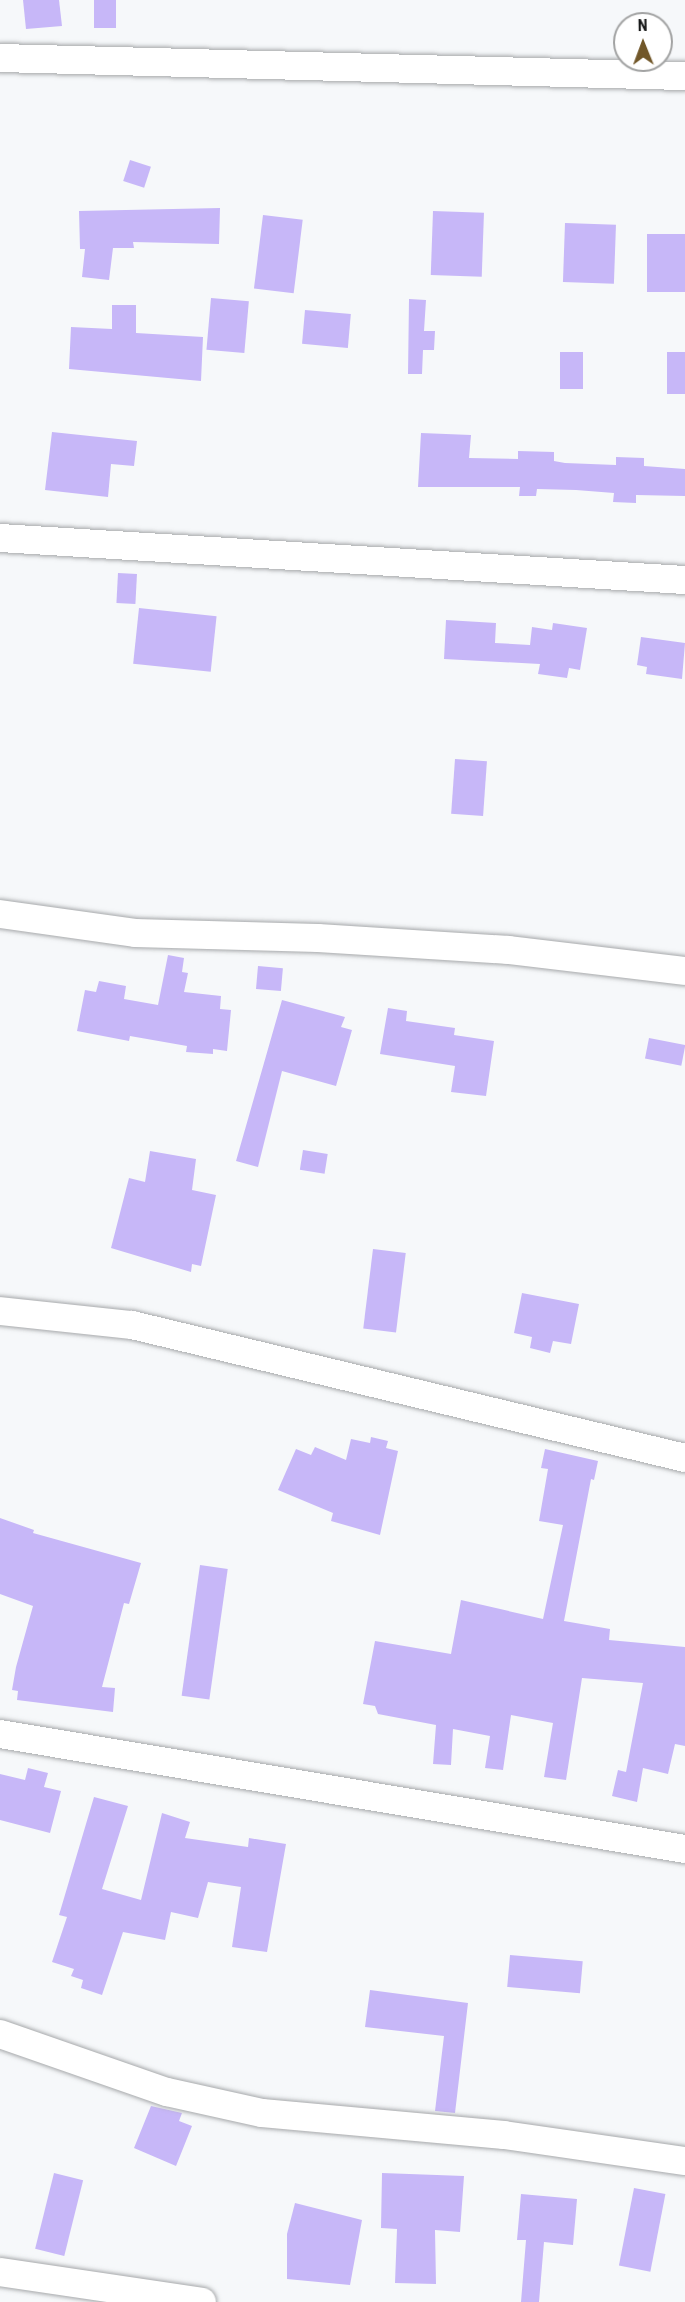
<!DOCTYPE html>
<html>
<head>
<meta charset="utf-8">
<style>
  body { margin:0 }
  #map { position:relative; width:685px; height:2302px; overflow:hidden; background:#f6f8fa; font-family:"Roboto Condensed",sans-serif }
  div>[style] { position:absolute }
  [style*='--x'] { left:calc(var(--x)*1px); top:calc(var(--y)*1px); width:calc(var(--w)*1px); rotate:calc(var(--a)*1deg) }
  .building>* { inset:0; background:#c7b7f8; transform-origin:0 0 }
  .roads { filter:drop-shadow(0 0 2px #a7a9ab) drop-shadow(0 0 2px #a7a9ab) }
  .minor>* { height:28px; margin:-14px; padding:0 14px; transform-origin:14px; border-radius:14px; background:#fff }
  span { translate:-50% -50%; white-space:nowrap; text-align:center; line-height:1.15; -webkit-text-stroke:4.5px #fff; paint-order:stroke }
  .north { position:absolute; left:613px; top:12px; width:60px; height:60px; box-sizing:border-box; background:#fff; border:2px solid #a2a3a3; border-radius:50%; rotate:359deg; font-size:16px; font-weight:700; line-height:24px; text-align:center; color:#171818 }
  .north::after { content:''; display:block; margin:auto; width:21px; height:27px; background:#715729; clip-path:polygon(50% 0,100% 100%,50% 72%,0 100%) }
</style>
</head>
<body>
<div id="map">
  <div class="building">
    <div style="clip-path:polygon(23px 0,59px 0,62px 26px,26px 29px)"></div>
    <div style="left:94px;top:0;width:22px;height:28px"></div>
    <div style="left:130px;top:160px;width:22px;height:22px;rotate:18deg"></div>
    <div style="clip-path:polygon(220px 208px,219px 244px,133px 242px,134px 248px,113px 248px,109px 280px,82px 277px,85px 249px,80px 249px,79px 211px)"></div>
    <div style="left:433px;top:211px;width:51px;height:64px;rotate:2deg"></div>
    <div style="left:263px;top:215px;width:40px;height:74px;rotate:7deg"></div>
    <div style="left:565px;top:223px;width:51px;height:59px;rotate:2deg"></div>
    <div style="left:647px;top:234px;width:38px;height:58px"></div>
    <div style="left:211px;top:298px;width:38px;height:52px;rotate:5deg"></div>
    <div style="clip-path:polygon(409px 299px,426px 300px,424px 331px,435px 331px,434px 350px,423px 350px,422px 374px,408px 374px)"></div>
    <div style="clip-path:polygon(112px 305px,136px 305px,136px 333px,203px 337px,201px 381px,69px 369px,71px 327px,112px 329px)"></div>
    <div style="left:305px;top:310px;width:46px;height:34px;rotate:5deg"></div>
    <div style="left:560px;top:352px;width:23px;height:37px"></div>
    <div style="left:667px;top:352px;width:18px;height:42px"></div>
    <div style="clip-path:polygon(52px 432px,137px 441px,134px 466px,111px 464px,108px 497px,45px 490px)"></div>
    <div style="clip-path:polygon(421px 433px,471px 435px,469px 458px,518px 459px,518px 451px,554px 452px,554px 461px,565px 463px,616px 465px,616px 457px,644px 458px,644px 466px,685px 469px,685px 496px,636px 495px,636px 503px,613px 502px,614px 493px,576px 490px,537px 489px,536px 496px,519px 496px,520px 487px,418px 487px)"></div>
    <div style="left:118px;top:573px;width:19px;height:30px;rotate:3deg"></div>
    <div style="left:139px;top:608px;width:78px;height:56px;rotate:6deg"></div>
    <div style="clip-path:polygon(446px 620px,496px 623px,495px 643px,530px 645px,532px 627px,552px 630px,553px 623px,587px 628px,580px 670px,569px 668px,567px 678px,538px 674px,540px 664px,444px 659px)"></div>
    <div style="clip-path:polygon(641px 637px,685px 643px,682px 679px,646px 674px,647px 667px,637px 665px)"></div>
    <div style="left:455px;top:759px;width:32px;height:55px;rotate:4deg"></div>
    <div style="clip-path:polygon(168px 955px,184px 958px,182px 972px,188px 973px,184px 992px,221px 996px,220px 1009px,231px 1010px,227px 1051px,213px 1049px,213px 1054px,186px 1052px,187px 1046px,130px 1036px,129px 1041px,77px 1031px,85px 990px,96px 992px,99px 981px,126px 986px,124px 999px,158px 1005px)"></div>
    <div style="left:258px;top:966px;width:25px;height:23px;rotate:5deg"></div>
    <div style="clip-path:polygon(282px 1000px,345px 1017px,341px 1027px,352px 1030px,336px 1086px,282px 1071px,258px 1167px,236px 1161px)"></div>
    <div style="clip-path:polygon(388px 1008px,407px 1011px,406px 1021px,455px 1028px,454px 1035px,494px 1041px,486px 1096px,451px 1092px,455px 1066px,380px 1054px)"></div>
    <div style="left:649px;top:1038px;width:37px;height:21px;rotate:11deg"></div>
    <div style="left:303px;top:1150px;width:25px;height:20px;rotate:9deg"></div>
    <div style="clip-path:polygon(150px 1151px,196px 1159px,192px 1190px,216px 1195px,201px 1266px,192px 1264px,191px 1272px,111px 1248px,129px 1178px,145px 1182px)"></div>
    <div style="left:373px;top:1249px;width:33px;height:80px;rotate:7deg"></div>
    <div style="clip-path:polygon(522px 1293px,579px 1304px,571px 1344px,553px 1341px,550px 1353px,530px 1348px,532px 1337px,514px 1333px)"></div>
    <div style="clip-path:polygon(371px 1437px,388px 1441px,386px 1448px,398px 1451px,380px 1535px,331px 1521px,333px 1513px,278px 1490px,296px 1449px,311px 1455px,315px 1447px,346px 1460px,351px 1439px,370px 1443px)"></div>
    <div style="clip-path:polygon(545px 1449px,598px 1461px,594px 1480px,591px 1479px,564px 1621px,610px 1629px,609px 1640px,685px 1647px,685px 1746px,675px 1744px,668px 1774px,643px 1768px,637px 1802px,612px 1796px,618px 1770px,626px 1772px,643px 1683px,582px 1678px,566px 1780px,544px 1777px,553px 1723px,511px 1715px,503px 1770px,485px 1768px,490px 1736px,453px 1729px,451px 1765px,433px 1764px,436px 1725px,378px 1714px,375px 1706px,363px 1704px,375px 1641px,451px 1654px,461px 1600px,543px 1619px,563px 1525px,539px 1521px,548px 1469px,541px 1468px)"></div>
    <div style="clip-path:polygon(0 1518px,34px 1530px,33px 1533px,141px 1563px,129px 1604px,124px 1603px,102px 1687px,115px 1688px,113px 1712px,17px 1700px,18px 1691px,12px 1690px,16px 1667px,33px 1606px,0 1594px)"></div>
    <div style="left:200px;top:1565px;width:28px;height:132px;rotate:8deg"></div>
    <div style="clip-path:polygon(28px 1768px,48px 1773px,44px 1787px,61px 1791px,50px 1833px,0 1820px,0 1774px,25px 1780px)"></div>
    <div style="clip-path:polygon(94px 1797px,128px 1806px,102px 1889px,141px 1900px,162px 1813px,190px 1822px,185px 1838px,248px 1847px,249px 1838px,286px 1844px,267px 1952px,232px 1947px,241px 1887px,208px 1882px,198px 1918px,171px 1912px,165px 1940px,123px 1932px,102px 1995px,81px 1988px,83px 1980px,71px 1976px,74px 1969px,52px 1962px,67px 1917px,59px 1915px)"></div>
    <div style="left:510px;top:1955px;width:73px;height:32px;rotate:5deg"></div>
    <div style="clip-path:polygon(370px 1990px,468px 2003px,455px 2113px,435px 2111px,444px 2036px,365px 2027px)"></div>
    <div style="clip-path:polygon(151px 2106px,182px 2113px,179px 2121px,192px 2126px,176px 2166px,134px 2148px)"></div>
    <div style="left:54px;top:2173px;width:30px;height:78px;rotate:14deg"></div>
    <div style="clip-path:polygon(382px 2173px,464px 2176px,460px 2232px,435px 2230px,436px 2284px,395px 2283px,397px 2229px,381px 2228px)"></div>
    <div style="left:634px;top:2188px;width:32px;height:79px;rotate:11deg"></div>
    <div style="clip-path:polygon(521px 2194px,577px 2199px,573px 2245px,544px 2242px,539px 2302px,521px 2302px,526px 2240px,517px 2240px)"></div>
    <div style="clip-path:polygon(295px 2203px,362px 2220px,350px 2285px,287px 2279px,287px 2234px)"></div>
  </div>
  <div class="roads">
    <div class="minor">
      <div style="--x:0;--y:58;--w:685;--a:1.51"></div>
      <div style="--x:0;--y:538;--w:686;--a:3.51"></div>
      <div style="--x:0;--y:914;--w:136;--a:8"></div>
      <div style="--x:135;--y:933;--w:183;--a:1.6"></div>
      <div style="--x:318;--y:938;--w:191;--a:3.6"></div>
      <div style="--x:509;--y:950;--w:177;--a:6.8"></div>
      <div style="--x:0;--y:1311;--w:133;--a:6.1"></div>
      <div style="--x:132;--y:1325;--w:569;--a:13.52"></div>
      <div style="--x:0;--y:1734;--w:695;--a:9.53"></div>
      <div style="--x:0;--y:2034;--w:177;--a:19.2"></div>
      <div style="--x:167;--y:2092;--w:97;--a:12.5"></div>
      <div style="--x:262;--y:2113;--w:243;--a:5.2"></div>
      <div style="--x:504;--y:2135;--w:183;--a:8.2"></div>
      <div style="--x:0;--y:2272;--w:204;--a:8.4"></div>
    </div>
  </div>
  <div class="north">N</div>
</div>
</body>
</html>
